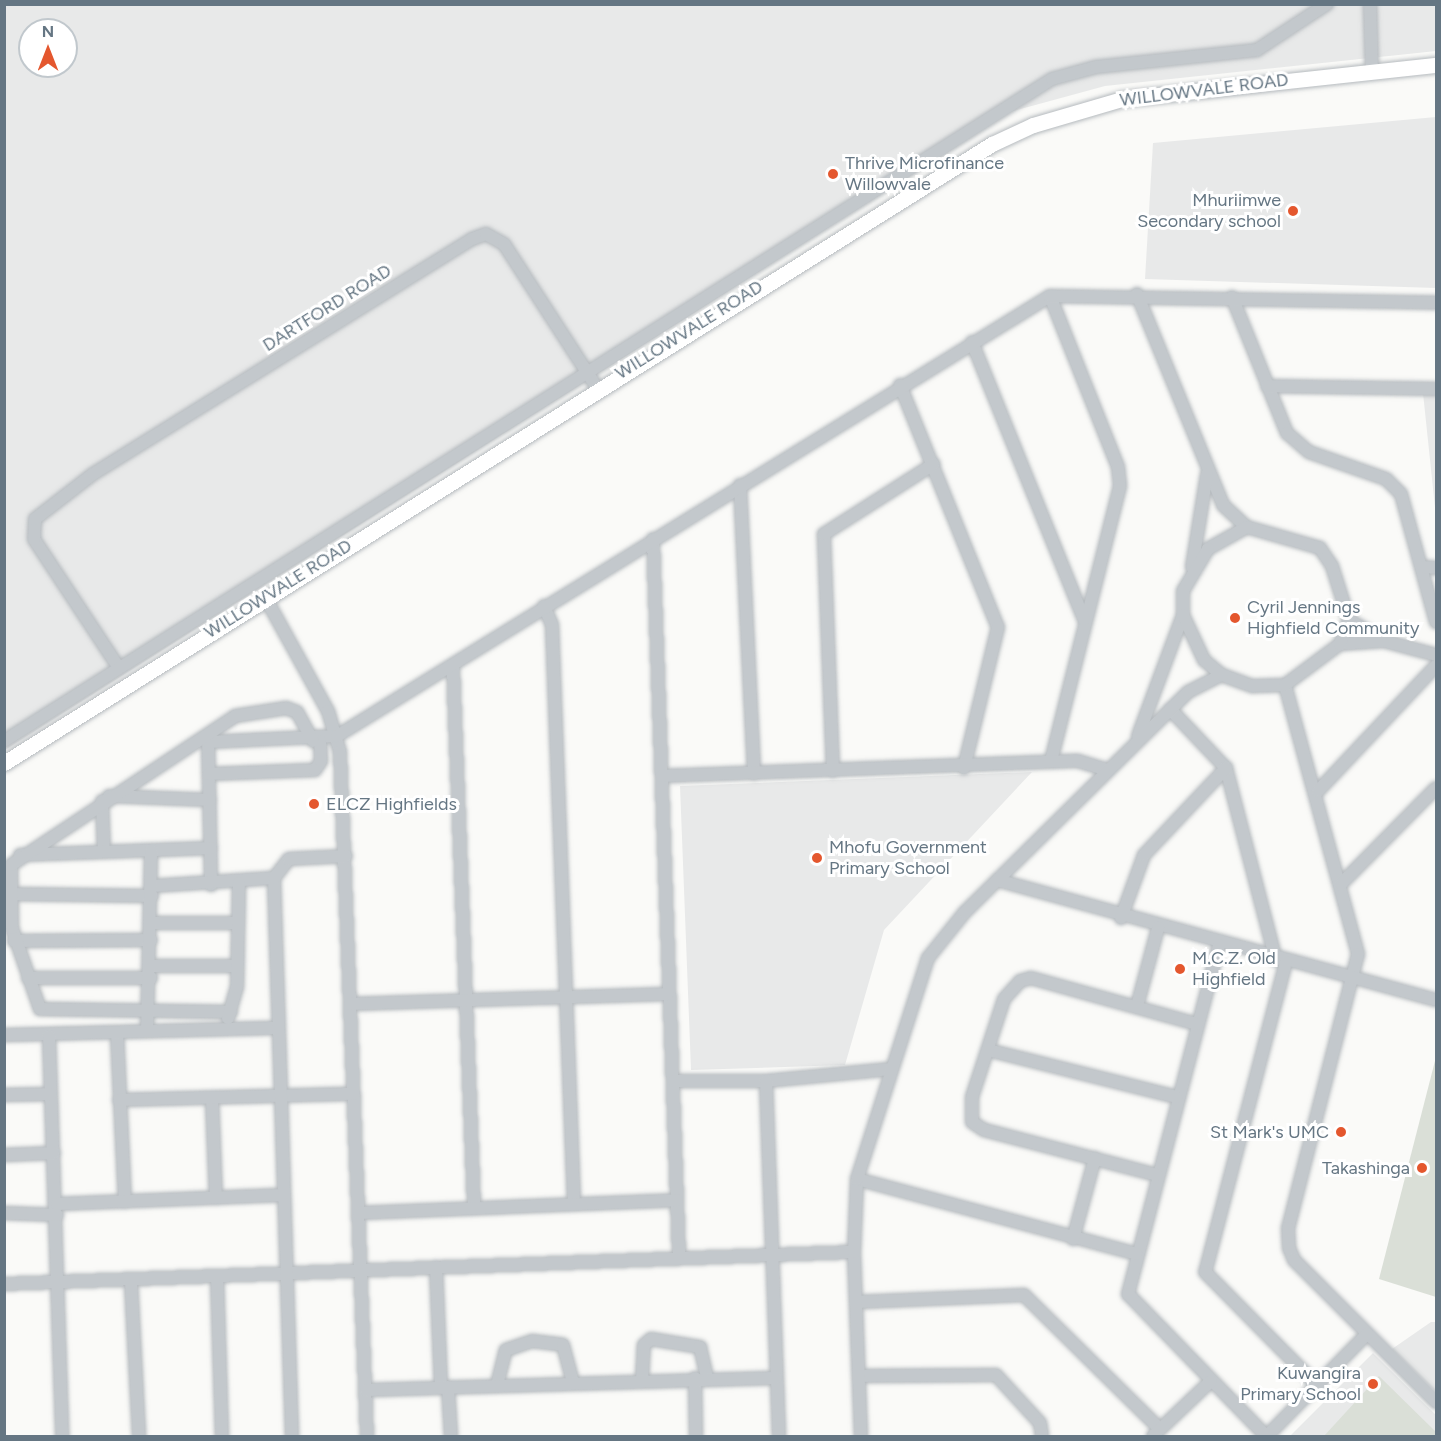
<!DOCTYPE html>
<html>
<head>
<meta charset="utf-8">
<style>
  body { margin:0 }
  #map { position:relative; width:1441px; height:1441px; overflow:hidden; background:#fafaf8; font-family:Figtree,sans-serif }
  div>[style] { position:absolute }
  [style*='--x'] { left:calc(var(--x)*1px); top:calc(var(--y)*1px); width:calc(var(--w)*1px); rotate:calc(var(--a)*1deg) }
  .built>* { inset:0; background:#e8e9e9 }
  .green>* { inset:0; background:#dadfd7 }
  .roads { filter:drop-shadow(0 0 2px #b5babe) drop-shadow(0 0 2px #b5babe) }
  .minor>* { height:12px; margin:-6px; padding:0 6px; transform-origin:6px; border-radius:6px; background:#c3c8cc }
  .major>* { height:15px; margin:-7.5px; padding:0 7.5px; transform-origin:7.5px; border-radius:7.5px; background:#fff }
  .dots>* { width:16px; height:16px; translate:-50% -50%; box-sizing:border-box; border:3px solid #fff; border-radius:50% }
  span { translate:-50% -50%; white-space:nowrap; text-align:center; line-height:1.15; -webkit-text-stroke:6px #fff; paint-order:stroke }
  .street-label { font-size:18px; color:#657683 }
  .poi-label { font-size:18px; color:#657683 }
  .left { translate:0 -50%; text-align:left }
  .right { translate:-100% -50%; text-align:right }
  .frame { position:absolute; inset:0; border:6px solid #657683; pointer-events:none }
  .north { position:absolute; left:18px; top:18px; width:60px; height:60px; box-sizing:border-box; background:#fff; border:2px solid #c1c8cd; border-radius:50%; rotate:0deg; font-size:16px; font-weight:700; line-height:24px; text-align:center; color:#657683 }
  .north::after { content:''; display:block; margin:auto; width:21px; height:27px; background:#e4572e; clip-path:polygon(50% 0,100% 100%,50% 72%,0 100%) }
</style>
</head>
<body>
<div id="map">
  <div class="built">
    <div style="clip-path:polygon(evenodd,5px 5px,1436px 5px,1436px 51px,1105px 86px,1010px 112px,5px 750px,5px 5px,30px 30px,66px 30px,66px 66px,30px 66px,30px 30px)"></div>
    <div style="clip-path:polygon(1436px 117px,1436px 288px,1145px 279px,1153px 143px)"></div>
    <div style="clip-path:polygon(1423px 393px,1436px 394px,1436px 517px)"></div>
    <div style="clip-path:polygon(1032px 772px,884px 930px,845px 1065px,691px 1070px,680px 786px)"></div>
    <div style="clip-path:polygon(1431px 1322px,1436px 1322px,1436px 1392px,1392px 1349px)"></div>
    <div style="clip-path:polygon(1373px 1353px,1436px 1415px,1436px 1436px,1290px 1436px)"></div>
  </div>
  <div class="green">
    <div style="clip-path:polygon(1436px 1057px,1436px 1297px,1379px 1279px)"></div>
    <div style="clip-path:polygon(1379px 1376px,1436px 1432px,1436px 1436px,1324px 1436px)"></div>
  </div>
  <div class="roads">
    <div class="minor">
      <div style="--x:1370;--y:4;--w:67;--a:88.3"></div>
      <div style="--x:1137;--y:294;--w:228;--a:67.8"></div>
      <div style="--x:1223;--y:505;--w:33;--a:43"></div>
      <div style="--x:1050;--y:296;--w:184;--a:68.3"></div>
      <div style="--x:1118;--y:467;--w:19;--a:84"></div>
      <div style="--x:1120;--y:486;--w:284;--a:104.1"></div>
      <div style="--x:1232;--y:297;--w:147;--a:68"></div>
      <div style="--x:1287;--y:433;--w:29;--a:41"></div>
      <div style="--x:1309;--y:452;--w:82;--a:19.3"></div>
      <div style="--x:1386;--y:479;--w:21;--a:45"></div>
      <div style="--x:1401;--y:494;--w:133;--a:74.7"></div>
      <div style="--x:972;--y:342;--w:299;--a:68"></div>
      <div style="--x:900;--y:385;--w:261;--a:68"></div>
      <div style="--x:998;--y:627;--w:145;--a:103.6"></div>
      <div style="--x:1267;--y:386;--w:169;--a:1"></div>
      <div style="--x:740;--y:485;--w:289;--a:87.2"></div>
      <div style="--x:653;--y:539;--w:717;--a:87.92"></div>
      <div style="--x:1192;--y:567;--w:94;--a:-80.8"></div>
      <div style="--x:1424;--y:567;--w:12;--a:5"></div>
      <div style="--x:265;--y:597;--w:130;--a:61.1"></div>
      <div style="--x:328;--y:711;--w:43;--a:73.7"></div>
      <div style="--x:340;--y:752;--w:685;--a:87.74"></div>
      <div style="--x:544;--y:606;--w:21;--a:67"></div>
      <div style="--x:552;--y:625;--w:578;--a:87.82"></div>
      <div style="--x:1349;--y:620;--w:41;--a:31"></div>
      <div style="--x:1384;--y:641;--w:54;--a:15.1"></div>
      <div style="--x:1340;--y:644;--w:43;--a:-4"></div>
      <div style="--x:453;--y:666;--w:540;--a:87.77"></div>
      <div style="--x:119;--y:668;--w:154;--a:-123.4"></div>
      <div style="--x:34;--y:539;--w:20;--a:-87"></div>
      <div style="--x:35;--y:519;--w:73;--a:-37.8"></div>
      <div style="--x:93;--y:474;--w:446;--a:-31.8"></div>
      <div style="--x:472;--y:239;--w:15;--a:-20"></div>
      <div style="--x:486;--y:234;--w:21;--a:29"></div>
      <div style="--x:504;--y:244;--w:171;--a:57.1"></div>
      <div style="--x:1285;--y:685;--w:279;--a:74.8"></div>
      <div style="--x:1358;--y:954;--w:283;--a:104.3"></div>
      <div style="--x:1288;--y:1228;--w:20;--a:87"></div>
      <div style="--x:1289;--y:1248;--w:13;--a:67"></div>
      <div style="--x:1294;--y:1260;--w:201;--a:45"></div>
      <div style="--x:1170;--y:709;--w:81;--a:46.5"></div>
      <div style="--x:1226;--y:768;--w:198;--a:75.4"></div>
      <div style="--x:208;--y:736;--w:149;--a:88.8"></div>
      <div style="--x:1138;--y:736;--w:129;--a:-69.6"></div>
      <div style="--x:4;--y:741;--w:1240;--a:-32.28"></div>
      <div style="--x:1052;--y:79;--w:46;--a:-15.3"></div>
      <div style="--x:1096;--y:67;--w:162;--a:-6"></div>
      <div style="--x:1257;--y:50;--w:84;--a:-33.3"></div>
      <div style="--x:209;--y:742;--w:128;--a:-2.7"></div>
      <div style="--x:337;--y:736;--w:838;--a:-31.68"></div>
      <div style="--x:1050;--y:296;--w:386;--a:1"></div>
      <div style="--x:833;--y:771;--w:237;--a:-92.2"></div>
      <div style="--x:824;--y:534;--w:130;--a:-32.5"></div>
      <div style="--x:209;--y:774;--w:106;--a:-2.2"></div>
      <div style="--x:315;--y:770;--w:11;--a:-56"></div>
      <div style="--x:321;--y:761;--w:20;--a:-93"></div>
      <div style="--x:662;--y:776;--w:416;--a:-2.1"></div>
      <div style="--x:1078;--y:761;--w:30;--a:17"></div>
      <div style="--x:1318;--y:791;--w:172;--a:-46.7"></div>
      <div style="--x:109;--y:796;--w:101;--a:2.3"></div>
      <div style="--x:102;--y:801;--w:51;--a:87.8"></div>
      <div style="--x:20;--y:855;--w:191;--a:-2.1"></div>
      <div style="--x:997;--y:880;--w:455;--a:15.3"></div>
      <div style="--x:1341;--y:884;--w:135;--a:-45.3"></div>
      <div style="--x:152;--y:886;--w:122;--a:-3.8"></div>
      <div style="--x:8;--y:894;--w:144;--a:0.8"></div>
      <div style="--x:1121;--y:918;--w:67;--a:-69.9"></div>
      <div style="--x:1144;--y:855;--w:120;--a:-46.7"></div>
      <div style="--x:153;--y:923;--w:85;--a:0"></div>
      <div style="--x:14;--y:941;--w:137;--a:-0.4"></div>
      <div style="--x:1219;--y:945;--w:361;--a:104.6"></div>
      <div style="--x:1128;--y:1294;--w:198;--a:45.8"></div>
      <div style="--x:1286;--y:962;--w:320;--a:104.6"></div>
      <div style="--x:1205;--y:1272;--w:161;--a:45.3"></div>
      <div style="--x:152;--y:966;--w:85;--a:0"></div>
      <div style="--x:28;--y:978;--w:123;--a:0"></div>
      <div style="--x:350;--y:1004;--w:318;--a:-1.8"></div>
      <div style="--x:1137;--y:1006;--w:81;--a:-74.9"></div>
      <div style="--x:231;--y:1012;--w:191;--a:-179.1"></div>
      <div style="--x:40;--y:1009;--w:86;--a:-109.1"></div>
      <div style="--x:12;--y:928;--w:63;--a:-90.9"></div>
      <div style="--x:11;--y:865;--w:269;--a:-33.6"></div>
      <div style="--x:235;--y:716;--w:52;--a:-8.9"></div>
      <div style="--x:286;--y:708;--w:12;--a:20"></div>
      <div style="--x:297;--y:712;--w:33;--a:61"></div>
      <div style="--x:228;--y:1018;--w:32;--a:-74"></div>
      <div style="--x:237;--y:987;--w:104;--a:-88.9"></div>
      <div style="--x:147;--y:1031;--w:181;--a:-88.7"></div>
      <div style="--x:117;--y:1033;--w:169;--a:87.3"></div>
      <div style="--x:4;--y:1035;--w:270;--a:-1.5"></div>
      <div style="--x:49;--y:1036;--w:400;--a:88.1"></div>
      <div style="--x:988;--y:1050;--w:194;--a:14"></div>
      <div style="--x:674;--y:1081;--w:92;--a:0"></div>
      <div style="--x:766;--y:1081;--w:125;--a:-5.5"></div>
      <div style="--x:766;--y:1081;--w:355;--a:87.9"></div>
      <div style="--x:4;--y:1095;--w:47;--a:-1.2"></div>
      <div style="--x:212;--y:1099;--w:99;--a:87.7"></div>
      <div style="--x:119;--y:1100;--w:235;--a:-1.5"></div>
      <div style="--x:4;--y:1155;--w:50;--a:-2.3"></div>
      <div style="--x:1157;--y:1175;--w:179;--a:-165.4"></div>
      <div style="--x:984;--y:1130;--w:14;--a:-146"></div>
      <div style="--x:972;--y:1122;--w:25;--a:-90"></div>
      <div style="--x:972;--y:1097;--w:103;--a:-71.9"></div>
      <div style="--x:1004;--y:999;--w:24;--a:-48"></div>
      <div style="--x:1020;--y:981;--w:11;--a:-15"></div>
      <div style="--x:1031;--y:978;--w:172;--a:15.5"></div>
      <div style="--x:857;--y:1179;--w:289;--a:15"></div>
      <div style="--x:57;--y:1204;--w:225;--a:-2.3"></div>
      <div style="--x:4;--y:1213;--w:53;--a:2.2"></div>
      <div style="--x:359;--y:1213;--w:318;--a:-2.3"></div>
      <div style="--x:1073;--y:1239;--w:84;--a:-74.8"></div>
      <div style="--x:436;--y:1267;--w:120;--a:87.6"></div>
      <div style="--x:217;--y:1277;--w:159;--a:88.2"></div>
      <div style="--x:131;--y:1282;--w:154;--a:87"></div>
      <div style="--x:4;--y:1284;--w:851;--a:-2.16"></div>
      <div style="--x:858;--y:1302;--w:166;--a:-2.4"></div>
      <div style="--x:1024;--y:1295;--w:191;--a:44.6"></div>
      <div style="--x:859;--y:1376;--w:137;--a:-0.4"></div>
      <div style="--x:996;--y:1375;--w:65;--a:47.5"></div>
      <div style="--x:1040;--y:1423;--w:13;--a:81"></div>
      <div style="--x:695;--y:1378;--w:58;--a:89"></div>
      <div style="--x:642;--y:1380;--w:35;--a:-87"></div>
      <div style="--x:644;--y:1345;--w:9;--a:-41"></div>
      <div style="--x:651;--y:1339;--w:50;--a:9.3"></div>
      <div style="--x:700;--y:1347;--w:32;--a:77"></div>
      <div style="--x:497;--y:1385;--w:36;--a:-76"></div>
      <div style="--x:506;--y:1350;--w:28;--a:-19"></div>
      <div style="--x:532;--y:1341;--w:31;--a:7"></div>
      <div style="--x:563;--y:1345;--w:38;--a:75"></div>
      <div style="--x:448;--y:1387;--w:49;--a:86.5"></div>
      <div style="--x:366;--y:1390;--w:410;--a:-1.7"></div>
      <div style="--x:292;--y:1436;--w:558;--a:-91.85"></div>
      <div style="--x:274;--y:878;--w:24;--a:-52"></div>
      <div style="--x:289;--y:859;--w:57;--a:-3"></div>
      <div style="--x:861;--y:1436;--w:184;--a:-92.2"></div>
      <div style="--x:854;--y:1252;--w:73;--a:-87.6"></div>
      <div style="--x:857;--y:1179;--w:232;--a:-72.2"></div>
      <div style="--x:928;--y:958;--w:59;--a:-51.2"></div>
      <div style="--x:965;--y:912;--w:313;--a:-44.6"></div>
      <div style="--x:1188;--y:692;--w:38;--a:-27"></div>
      <div style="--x:1222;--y:675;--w:33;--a:20"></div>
      <div style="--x:1253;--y:686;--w:32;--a:-2"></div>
      <div style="--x:1285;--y:685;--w:69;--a:-36.7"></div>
      <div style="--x:1340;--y:644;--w:26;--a:-69"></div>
      <div style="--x:1349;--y:620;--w:57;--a:-107.5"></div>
      <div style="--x:1332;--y:566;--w:22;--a:-124"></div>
      <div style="--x:1320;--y:548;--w:76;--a:-164"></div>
      <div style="--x:1247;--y:527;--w:45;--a:150.6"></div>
      <div style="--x:1208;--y:549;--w:49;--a:120.8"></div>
      <div style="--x:1183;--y:591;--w:24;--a:90"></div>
      <div style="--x:1183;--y:615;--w:50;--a:65"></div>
      <div style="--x:1204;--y:660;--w:23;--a:40"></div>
      <div style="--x:1153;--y:1436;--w:80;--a:-43.5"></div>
      <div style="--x:1267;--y:1436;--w:143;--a:-45.6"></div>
    </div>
    <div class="major">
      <div style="--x:4;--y:763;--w:1166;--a:-32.07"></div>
      <div style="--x:992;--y:144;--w:45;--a:-24.9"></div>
      <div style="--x:1033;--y:125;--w:93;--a:-16.3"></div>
      <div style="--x:1122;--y:99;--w:316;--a:-6.2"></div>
    </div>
  </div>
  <div class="dots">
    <div style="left:833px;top:174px;background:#e4572e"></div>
    <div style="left:1293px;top:211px;background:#e4572e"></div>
    <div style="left:1235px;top:618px;background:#e4572e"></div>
    <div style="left:314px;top:804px;background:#e4572e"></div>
    <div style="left:817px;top:858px;background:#e4572e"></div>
    <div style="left:1180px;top:969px;background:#e4572e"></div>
    <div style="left:1341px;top:1132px;background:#e4572e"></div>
    <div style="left:1422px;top:1168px;background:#e4572e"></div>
    <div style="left:1373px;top:1384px;background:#e4572e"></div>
  </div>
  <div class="street-label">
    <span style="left:1204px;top:90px;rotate:-7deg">WILLOWVALE ROAD</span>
    <span style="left:327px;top:308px;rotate:-32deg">DARTFORD ROAD</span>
    <span style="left:689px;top:330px;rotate:-32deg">WILLOWVALE ROAD</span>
    <span style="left:278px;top:589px;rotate:-32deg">WILLOWVALE ROAD</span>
  </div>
  <div class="poi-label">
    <span class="left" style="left:845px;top:174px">Thrive Microfinance<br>Willowvale</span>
    <span class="right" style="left:1281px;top:211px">Mhuriimwe<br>Secondary school</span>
    <span class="left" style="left:1247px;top:618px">Cyril Jennings<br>Highfield Community</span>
    <span class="left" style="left:326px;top:804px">ELCZ Highfields</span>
    <span class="left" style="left:829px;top:858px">Mhofu Government<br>Primary School</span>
    <span class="left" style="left:1192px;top:969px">M.C.Z. Old<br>Highfield</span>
    <span class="right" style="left:1329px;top:1132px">St Mark's UMC</span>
    <span class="right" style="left:1410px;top:1168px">Takashinga</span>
    <span class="right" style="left:1361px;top:1384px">Kuwangira<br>Primary School</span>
  </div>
  <div class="frame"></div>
  <div class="north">N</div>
</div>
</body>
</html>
